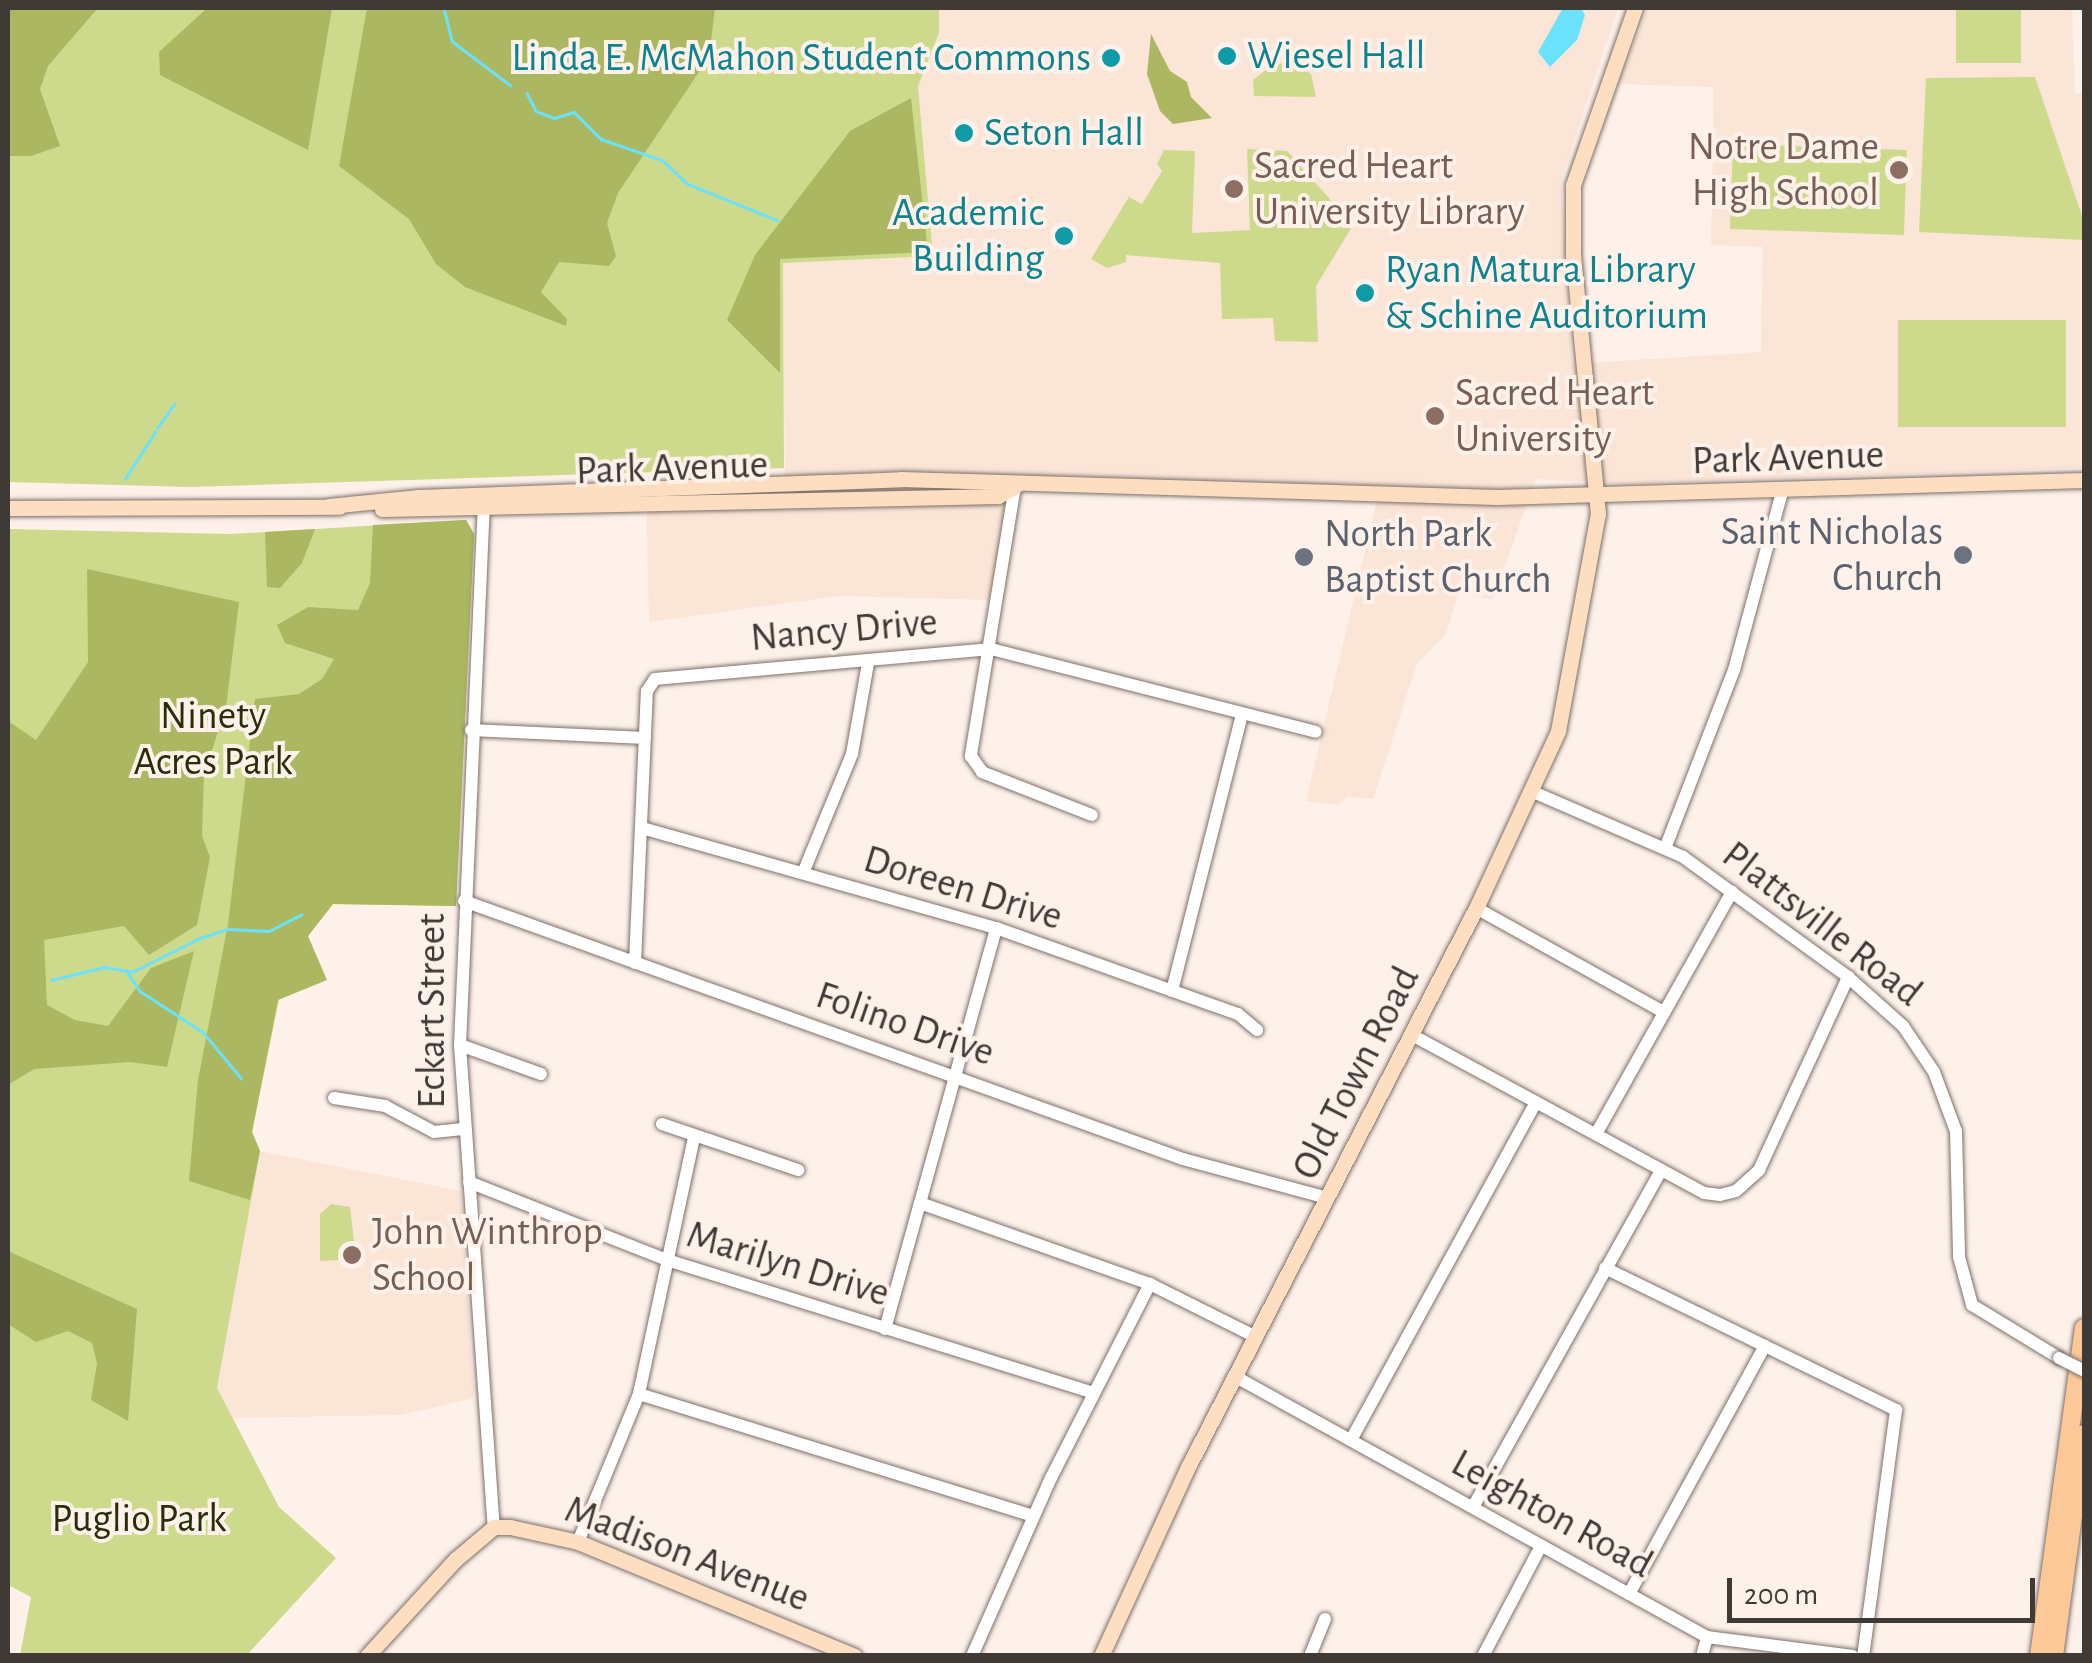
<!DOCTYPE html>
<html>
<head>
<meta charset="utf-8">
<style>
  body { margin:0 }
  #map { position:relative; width:2092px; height:1663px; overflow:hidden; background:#fdf1ea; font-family:"Alegreya Sans",sans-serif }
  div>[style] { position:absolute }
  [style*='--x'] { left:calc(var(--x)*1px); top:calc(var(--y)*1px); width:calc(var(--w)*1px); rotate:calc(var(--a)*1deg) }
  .education>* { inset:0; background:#fae5d7 }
  .green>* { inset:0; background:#cdda8c; transform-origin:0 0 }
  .forest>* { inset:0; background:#abb861 }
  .water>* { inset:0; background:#6ae2fb }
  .stream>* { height:2.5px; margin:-1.25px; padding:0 1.25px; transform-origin:1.25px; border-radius:1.25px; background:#6ae2fb }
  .roads { filter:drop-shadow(0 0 2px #7d7069) drop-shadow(0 0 2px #7d7069) }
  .minor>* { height:12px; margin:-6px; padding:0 6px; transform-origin:6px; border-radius:6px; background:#fff }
  .major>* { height:15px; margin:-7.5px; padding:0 7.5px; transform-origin:7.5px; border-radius:7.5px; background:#fedec1 }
  .highway>* { height:18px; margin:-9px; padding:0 9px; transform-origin:9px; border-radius:9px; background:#fdc898 }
  .bridges { filter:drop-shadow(0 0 2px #7d7069) drop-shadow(0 0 2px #7d7069) }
  .minor-bridge>* { height:12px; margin:-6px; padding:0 6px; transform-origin:6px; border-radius:6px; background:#fff }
  .dots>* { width:28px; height:28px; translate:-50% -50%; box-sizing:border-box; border:5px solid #fdf1ea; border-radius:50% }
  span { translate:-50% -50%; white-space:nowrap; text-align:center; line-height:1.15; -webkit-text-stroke:8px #fdf1ea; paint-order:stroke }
  .culture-label { font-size:40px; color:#0d838f }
  .left { translate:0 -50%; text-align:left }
  .right { translate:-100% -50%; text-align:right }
  .education-label { font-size:40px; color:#785e54 }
  .street-label { font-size:40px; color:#3f3a36 }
  .worship-label { font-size:40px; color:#5b616d }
  .park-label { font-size:40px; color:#292e08 }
  .frame { position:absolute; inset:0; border:10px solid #3f3a36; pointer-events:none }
  .scale { position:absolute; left:1727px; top:1578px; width:308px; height:45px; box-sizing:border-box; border:5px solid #3f3a36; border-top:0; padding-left:12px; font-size:30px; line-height:35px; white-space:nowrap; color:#3f3a36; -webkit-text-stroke:8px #fdf1ea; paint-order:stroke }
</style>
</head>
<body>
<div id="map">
  <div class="education">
    <div style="clip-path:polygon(939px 8px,1618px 8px,1561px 181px,1572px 364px,1761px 352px,1763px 247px,1711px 245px,1714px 87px,1618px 84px,1648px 8px,2072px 8px,2075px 93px,2084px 94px,2084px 468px,1626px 484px,1536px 479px,1493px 599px,1458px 594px,1446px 634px,1417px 664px,1373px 799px,1347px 796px,1338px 805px,1306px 801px,1377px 500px,1008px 489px,991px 600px,840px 596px,649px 622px,646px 494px,785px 490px,783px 262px,933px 256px,918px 86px,939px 33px)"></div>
    <div style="clip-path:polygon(260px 1151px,461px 1191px,474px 1398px,400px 1415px,233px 1418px,217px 1388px)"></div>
  </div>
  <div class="green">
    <div style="clip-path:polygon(8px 8px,939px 8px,939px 33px,918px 86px,933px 256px,783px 263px,784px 468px,192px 487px,8px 482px)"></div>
    <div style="left:1956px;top:8px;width:65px;height:55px"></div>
    <div style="clip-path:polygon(1275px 63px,1295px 64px,1311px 74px,1316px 97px,1254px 96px,1253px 80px)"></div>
    <div style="clip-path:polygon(2035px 77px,2084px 222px,2084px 240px,1919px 232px,1926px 78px)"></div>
    <div style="left:1733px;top:144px;width:174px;height:85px;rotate:2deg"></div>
    <div style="clip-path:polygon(1247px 149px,1287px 151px,1353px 225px,1316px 286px,1318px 342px,1275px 341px,1273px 318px,1222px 319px,1220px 263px,1126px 255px,1126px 262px,1107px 268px,1091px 259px,1129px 197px,1142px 204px,1162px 171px,1157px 164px,1164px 150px,1195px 151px,1192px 233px,1250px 230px)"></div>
    <div style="left:1898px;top:320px;width:168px;height:107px"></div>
    <div style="clip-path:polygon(466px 520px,474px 534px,456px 906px,333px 904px,308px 936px,279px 1000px,252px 1132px,260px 1151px,217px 1388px,279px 1507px,336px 1558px,247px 1655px,20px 1655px,31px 1597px,8px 1585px,8px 529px,231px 534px)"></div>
    <div style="clip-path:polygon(331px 1204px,350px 1207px,356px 1259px,320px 1261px,320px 1214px)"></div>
  </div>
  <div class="forest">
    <div style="clip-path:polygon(8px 8px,98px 8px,48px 66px,40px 89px,60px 146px,31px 156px,8px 156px)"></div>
    <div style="clip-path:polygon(207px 8px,332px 8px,308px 150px,160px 75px,159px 52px)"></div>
    <div style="clip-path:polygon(367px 8px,715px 8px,709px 57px,618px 193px,607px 223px,616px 256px,609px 266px,559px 262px,541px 292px,567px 319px,566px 326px,465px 287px,436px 264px,409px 219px,339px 166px)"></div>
    <div style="clip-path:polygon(1151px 34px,1170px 71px,1187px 82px,1191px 97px,1212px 118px,1173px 124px,1160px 111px,1147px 74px)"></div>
    <div style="clip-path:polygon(911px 98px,928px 252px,780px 259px,780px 373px,727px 320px,755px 255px,850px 131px)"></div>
    <div style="clip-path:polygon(466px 520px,474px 534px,456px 906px,333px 904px,308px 936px,327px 980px,278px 1000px,252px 1132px,260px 1151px,250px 1200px,189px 1181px,198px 1080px,228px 924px,255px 699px,299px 694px,322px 679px,334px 659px,285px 643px,277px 625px,308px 607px,358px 610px,370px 583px,373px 525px)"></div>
    <div style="clip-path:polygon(315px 529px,302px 563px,280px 588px,267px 587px,265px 532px)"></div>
    <div style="clip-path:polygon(87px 569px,239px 602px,226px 707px,204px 775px,202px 836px,210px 857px,197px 925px,149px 955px,124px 926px,44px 940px,47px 1005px,75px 1020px,108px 1026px,151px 968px,194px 951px,167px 1067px,130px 1062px,34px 1069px,8px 1085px,8px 721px,36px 740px,88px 662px)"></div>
    <div style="clip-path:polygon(8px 1251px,137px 1309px,128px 1421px,91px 1400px,97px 1363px,92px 1343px,68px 1331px,36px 1342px,8px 1324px)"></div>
  </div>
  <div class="water">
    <div style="clip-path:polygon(1563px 8px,1581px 8px,1585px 15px,1577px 40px,1550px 67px,1538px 52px)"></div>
  </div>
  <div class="stream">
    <div style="--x:444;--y:8;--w:34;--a:76"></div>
    <div style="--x:452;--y:41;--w:73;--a:37.2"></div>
    <div style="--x:527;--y:93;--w:20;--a:63"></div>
    <div style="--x:536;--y:111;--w:19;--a:21"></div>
    <div style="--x:554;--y:118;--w:21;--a:-17"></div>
    <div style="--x:574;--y:112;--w:38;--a:45"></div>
    <div style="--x:601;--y:139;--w:65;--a:19"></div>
    <div style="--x:662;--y:160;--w:35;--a:43"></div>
    <div style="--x:688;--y:184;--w:96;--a:22"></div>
    <div style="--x:157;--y:428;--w:29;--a:-54"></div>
    <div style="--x:125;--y:479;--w:56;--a:-57.4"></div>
    <div style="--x:128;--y:973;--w:22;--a:56"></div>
    <div style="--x:140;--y:991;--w:75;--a:33.1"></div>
    <div style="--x:203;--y:1032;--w:60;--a:50.4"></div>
    <div style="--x:51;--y:980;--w:56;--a:-13.5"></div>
    <div style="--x:105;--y:967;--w:27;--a:10"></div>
    <div style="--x:132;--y:972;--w:76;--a:-26.6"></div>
    <div style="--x:200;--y:938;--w:29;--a:-18"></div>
    <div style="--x:228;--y:929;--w:41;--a:2.8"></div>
    <div style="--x:269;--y:931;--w:36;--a:-27"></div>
  </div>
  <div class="roads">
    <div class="minor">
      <div style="--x:1015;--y:486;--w:274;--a:99.3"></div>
      <div style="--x:971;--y:756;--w:19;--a:55"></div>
      <div style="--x:982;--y:772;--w:118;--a:21.4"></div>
      <div style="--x:484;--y:502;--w:544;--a:92.53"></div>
      <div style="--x:460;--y:1045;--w:483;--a:86"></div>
      <div style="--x:471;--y:730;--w:174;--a:2.6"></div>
      <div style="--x:1533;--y:792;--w:163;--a:23.4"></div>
      <div style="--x:1683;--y:857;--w:204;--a:36"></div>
      <div style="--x:1848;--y:977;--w:74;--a:41.7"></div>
      <div style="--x:1903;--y:1026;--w:55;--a:56"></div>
      <div style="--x:1934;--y:1072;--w:63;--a:69.6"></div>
      <div style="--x:1956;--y:1131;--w:126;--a:88.6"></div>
      <div style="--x:1959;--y:1257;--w:50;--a:74.8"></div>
      <div style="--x:1972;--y:1305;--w:102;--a:31.3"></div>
      <div style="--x:642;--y:828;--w:368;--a:15.8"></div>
      <div style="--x:996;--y:928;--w:257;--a:19.6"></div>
      <div style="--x:1238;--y:1014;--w:25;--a:40"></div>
      <div style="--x:1666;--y:846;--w:189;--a:-68.9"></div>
      <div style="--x:1734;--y:670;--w:184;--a:-74.9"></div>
      <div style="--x:803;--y:873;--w:129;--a:-67.6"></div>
      <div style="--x:852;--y:754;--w:92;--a:-80"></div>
      <div style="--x:464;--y:901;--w:764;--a:19.74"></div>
      <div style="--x:1183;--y:1159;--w:150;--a:15.1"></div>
      <div style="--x:1476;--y:908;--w:215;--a:29"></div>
      <div style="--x:635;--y:963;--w:272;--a:-87.5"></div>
      <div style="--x:647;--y:691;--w:14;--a:-56"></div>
      <div style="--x:655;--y:679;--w:337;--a:-5.1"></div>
      <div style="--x:991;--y:649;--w:335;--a:14.3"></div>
      <div style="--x:1172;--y:991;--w:286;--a:-75.8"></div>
      <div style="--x:1412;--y:1035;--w:332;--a:28.4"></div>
      <div style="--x:1704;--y:1193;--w:16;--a:7"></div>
      <div style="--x:1720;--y:1195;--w:16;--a:-14"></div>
      <div style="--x:1736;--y:1191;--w:31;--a:-42"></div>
      <div style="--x:1759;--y:1170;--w:213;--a:-65.2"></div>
      <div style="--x:460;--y:1045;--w:86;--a:19.7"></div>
      <div style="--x:334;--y:1098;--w:52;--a:8.9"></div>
      <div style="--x:385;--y:1106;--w:55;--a:28"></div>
      <div style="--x:434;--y:1132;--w:31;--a:-6"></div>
      <div style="--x:662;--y:1124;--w:144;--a:18.7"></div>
      <div style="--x:1596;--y:1134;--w:278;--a:-60.7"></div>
      <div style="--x:469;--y:1182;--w:213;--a:21.5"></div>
      <div style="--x:667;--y:1260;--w:446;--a:17.3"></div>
      <div style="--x:920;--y:1203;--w:244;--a:19.4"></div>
      <div style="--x:1150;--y:1284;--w:119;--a:26.6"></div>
      <div style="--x:1605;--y:1268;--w:324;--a:26"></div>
      <div style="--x:1896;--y:1410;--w:248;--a:97.6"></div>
      <div style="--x:885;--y:1329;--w:416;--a:-74.5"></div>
      <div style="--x:1236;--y:1377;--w:538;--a:28.9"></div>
      <div style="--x:1707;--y:1637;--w:147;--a:7.4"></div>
      <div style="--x:639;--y:1394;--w:412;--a:17.2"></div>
      <div style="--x:1351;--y:1440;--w:385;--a:-61.3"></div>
      <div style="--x:1473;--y:1507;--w:386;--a:-60.8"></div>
      <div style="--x:578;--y:1542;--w:160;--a:-67.6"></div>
      <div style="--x:639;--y:1394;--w:263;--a:-77.9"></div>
      <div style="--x:1629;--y:1594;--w:283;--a:-61.3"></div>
      <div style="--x:972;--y:1656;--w:195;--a:-66.1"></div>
      <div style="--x:1051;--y:1478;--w:218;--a:-63"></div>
      <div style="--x:1310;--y:1656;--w:40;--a:-68"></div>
      <div style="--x:1483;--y:1656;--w:124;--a:-62.2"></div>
      <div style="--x:1702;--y:1656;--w:20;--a:-75"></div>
    </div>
    <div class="major">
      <div style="--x:329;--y:506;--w:90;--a:-5.7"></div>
      <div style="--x:419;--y:497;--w:482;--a:-2.1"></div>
      <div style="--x:901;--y:479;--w:596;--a:1.73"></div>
      <div style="--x:1497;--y:497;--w:587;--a:-1.66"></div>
      <div style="--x:8;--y:508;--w:331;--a:-0.2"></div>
      <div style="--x:382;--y:509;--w:616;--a:-1.21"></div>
      <div style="--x:998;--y:496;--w:20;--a:-30"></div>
      <div style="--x:367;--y:1656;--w:132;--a:-47.5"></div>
      <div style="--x:456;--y:1559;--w:50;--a:-40.1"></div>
      <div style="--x:494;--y:1527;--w:16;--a:0"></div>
      <div style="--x:510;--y:1527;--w:70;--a:12.4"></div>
      <div style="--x:578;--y:1542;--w:299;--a:22.4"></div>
      <div style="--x:1101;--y:1656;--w:210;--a:-65.3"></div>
      <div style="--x:1189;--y:1465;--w:627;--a:-62.74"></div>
      <div style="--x:1476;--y:908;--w:195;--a:-65.1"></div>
      <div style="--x:1558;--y:731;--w:221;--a:-79.6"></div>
      <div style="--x:1598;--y:514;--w:259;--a:-95.5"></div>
      <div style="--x:1573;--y:256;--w:71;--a:-90"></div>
      <div style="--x:1573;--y:185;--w:188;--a:-70.7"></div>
    </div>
    <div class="highway">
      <div style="--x:2039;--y:1656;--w:331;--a:-82.2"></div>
      <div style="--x:2054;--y:1656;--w:224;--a:-82.3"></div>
    </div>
  </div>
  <div class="bridges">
    <div class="minor-bridge">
      <div style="--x:2059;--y:1358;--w:28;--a:27"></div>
    </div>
  </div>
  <div class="dots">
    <div style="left:1227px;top:56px;background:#0f9aa8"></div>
    <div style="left:1111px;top:58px;background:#0f9aa8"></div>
    <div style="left:964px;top:133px;background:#0f9aa8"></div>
    <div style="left:1899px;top:170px;background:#8d6e63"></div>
    <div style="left:1234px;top:189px;background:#8d6e63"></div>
    <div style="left:1064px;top:236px;background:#0f9aa8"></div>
    <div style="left:1365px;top:293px;background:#0f9aa8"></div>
    <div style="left:1435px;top:416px;background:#8d6e63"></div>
    <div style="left:1963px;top:555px;background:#6b7280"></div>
    <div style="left:1304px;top:557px;background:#6b7280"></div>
    <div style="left:352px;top:1255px;background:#8d6e63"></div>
  </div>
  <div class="culture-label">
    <span class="left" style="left:1247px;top:56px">Wiesel Hall</span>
    <span class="right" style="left:1091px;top:58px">Linda E. McMahon Student Commons</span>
    <span class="left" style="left:984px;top:133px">Seton Hall</span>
    <span class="right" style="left:1044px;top:236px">Academic<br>Building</span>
    <span class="left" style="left:1385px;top:293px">Ryan Matura Library<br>&amp; Schine Auditorium</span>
  </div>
  <div class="education-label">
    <span class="right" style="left:1879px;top:170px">Notre Dame<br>High School</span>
    <span class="left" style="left:1254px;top:189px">Sacred Heart<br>University Library</span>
    <span class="left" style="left:1455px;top:416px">Sacred Heart<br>University</span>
    <span class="left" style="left:372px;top:1255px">John Winthrop<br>School</span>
  </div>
  <div class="street-label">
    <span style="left:1788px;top:458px;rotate:-2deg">Park Avenue</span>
    <span style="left:672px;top:468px;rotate:-2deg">Park Avenue</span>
    <span style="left:844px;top:630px;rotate:-5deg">Nancy Drive</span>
    <span style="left:963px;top:888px;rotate:17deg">Doreen Drive</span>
    <span style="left:1822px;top:924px;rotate:38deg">Plattsville Road</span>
    <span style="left:432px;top:1011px;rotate:-90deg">Eckart Street</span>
    <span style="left:905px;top:1024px;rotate:19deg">Folino Drive</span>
    <span style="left:1356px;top:1073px;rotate:-63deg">Old Town Road</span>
    <span style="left:788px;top:1264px;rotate:17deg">Marilyn Drive</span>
    <span style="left:1552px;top:1514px;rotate:29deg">Leighton Road</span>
    <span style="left:687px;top:1554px;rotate:21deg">Madison Avenue</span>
  </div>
  <div class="worship-label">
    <span class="right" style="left:1943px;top:555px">Saint Nicholas<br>Church</span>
    <span class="left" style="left:1324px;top:557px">North Park<br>Baptist Church</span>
  </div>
  <div class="park-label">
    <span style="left:213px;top:739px">Ninety<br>Acres Park</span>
    <span style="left:139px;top:1519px">Puglio Park</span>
  </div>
  <div class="frame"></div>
  <div class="scale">200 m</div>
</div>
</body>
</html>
